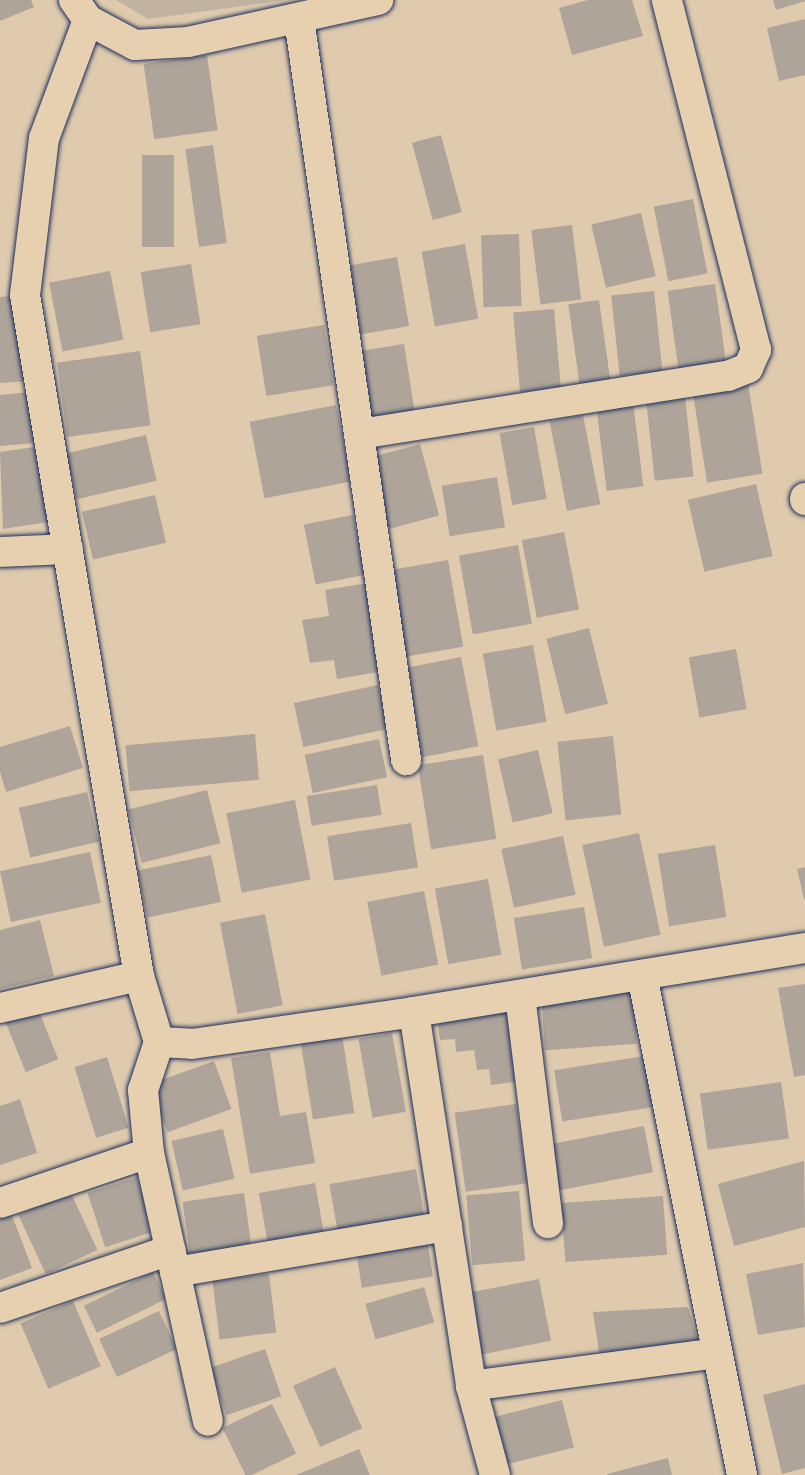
<!DOCTYPE html>
<html>
<head>
<meta charset="utf-8">
<style>
  body { margin:0 }
  #map { position:relative; width:805px; height:1475px; overflow:hidden; background:#dfcaad; font-family:Delius,sans-serif }
  div>[style] { position:absolute }
  [style*='--x'] { left:calc(var(--x)*1px); top:calc(var(--y)*1px); width:calc(var(--w)*1px); rotate:calc(var(--a)*1deg) }
  .green>* { inset:0; background:#c2b3a1 }
  .building>* { inset:0; background:#aea499; transform-origin:0 0 }
  .roads { filter:drop-shadow(0 0 2px #1b2f5e) drop-shadow(0 0 2px #1b2f5e) }
  .street>* { height:30px; margin:-15px; padding:0 15px; transform-origin:15px; border-radius:15px; background:#e7d0b0 }
  span { translate:-50% -50%; white-space:nowrap; text-align:center; line-height:1.15; -webkit-text-stroke:6px #e7d0b0; paint-order:stroke }
</style>
</head>
<body>
<div id="map">
  <div class="green">
    <div style="clip-path:polygon(116px 0,287px 0,148px 19px)"></div>
  </div>
  <div class="building">
    <div style="clip-path:polygon(0 0,31px 0,34px 7px,0 21px)"></div>
    <div style="clip-path:polygon(588px 0,632px 0,643px 36px,572px 55px,559px 8px)"></div>
    <div style="clip-path:polygon(773px 0,805px 0,805px 1px,776px 10px)"></div>
    <div style="clip-path:polygon(805px 19px,805px 75px,779px 81px,767px 28px)"></div>
    <div style="left:207px;top:55px;width:76px;height:64px;rotate:82deg"></div>
    <div style="left:441px;top:135px;width:80px;height:30px;rotate:75deg"></div>
    <div style="left:213px;top:145px;width:99px;height:28px;rotate:82deg"></div>
    <div style="left:142px;top:155px;width:32px;height:92px"></div>
    <div style="left:693px;top:199px;width:76px;height:40px;rotate:79deg"></div>
    <div style="left:641px;top:213px;width:65px;height:51px;rotate:77deg"></div>
    <div style="left:572px;top:225px;width:75px;height:41px;rotate:83deg"></div>
    <div style="left:519px;top:234px;width:72px;height:38px;rotate:88deg"></div>
    <div style="left:465px;top:244px;width:76px;height:44px;rotate:80deg"></div>
    <div style="left:397px;top:257px;width:70px;height:50px;rotate:80deg"></div>
    <div style="left:191px;top:264px;width:61px;height:51px;rotate:81deg"></div>
    <div style="left:110px;top:271px;width:70px;height:62px;rotate:79deg"></div>
    <div style="left:715px;top:284px;width:85px;height:48px;rotate:82deg"></div>
    <div style="left:654px;top:291px;width:81px;height:43px;rotate:84deg"></div>
    <div style="clip-path:polygon(19px 295px,28px 381px,0 383px,0 297px)"></div>
    <div style="left:599px;top:300px;width:82px;height:31px;rotate:82deg"></div>
    <div style="left:554px;top:309px;width:80px;height:41px;rotate:85deg"></div>
    <div style="left:324px;top:325px;width:61px;height:68px;rotate:81deg"></div>
    <div style="left:404px;top:344px;width:70px;height:48px;rotate:81deg"></div>
    <div style="left:140px;top:351px;width:75px;height:84px;rotate:82deg"></div>
    <div style="left:748px;top:383px;width:92px;height:56px;rotate:81deg"></div>
    <div style="clip-path:polygon(30px 392px,35px 443px,0 446px,0 395px)"></div>
    <div style="left:685px;top:396px;width:81px;height:39px;rotate:84deg"></div>
    <div style="left:633px;top:402px;width:85px;height:37px;rotate:83deg"></div>
    <div style="left:336px;top:405px;width:78px;height:88px;rotate:79deg"></div>
    <div style="left:583px;top:415px;width:91px;height:34px;rotate:79deg"></div>
    <div style="left:534px;top:427px;width:73px;height:35px;rotate:80deg"></div>
    <div style="left:146px;top:435px;width:47px;height:82px;rotate:77deg"></div>
    <div style="left:420px;top:444px;width:74px;height:55px;rotate:75deg"></div>
    <div style="clip-path:polygon(35px 447px,48px 522px,3px 529px,0 452px)"></div>
    <div style="left:497px;top:477px;width:51px;height:56px;rotate:81deg"></div>
    <div style="left:756px;top:484px;width:74px;height:70px;rotate:77deg"></div>
    <div style="left:155px;top:495px;width:49px;height:75px;rotate:77deg"></div>
    <div style="left:353px;top:515px;width:61px;height:50px;rotate:79deg"></div>
    <div style="left:564px;top:532px;width:79px;height:43px;rotate:79deg"></div>
    <div style="left:518px;top:545px;width:80px;height:60px;rotate:80deg"></div>
    <div style="left:448px;top:560px;width:88px;height:66px;rotate:80deg"></div>
    <div style="clip-path:polygon(368px 583px,384px 671px,337px 679px,334px 660px,310px 663px,302px 620px,329px 616px,325px 590px)"></div>
    <div style="left:589px;top:628px;width:78px;height:44px;rotate:76deg"></div>
    <div style="left:533px;top:645px;width:78px;height:51px;rotate:80deg"></div>
    <div style="left:736px;top:649px;width:61px;height:48px;rotate:80deg"></div>
    <div style="left:461px;top:657px;width:91px;height:57px;rotate:79deg"></div>
    <div style="left:378px;top:685px;width:45px;height:86px;rotate:78deg"></div>
    <div style="clip-path:polygon(70px 726px,83px 768px,6px 792px,0 772px,0 747px)"></div>
    <div style="left:255px;top:734px;width:46px;height:130px;rotate:85deg"></div>
    <div style="left:613px;top:736px;width:79px;height:56px;rotate:84deg"></div>
    <div style="left:379px;top:739px;width:39px;height:76px;rotate:78deg"></div>
    <div style="left:538px;top:750px;width:65px;height:41px;rotate:77deg"></div>
    <div style="left:483px;top:755px;width:85px;height:66px;rotate:81deg"></div>
    <div style="left:377px;top:785px;width:30px;height:71px;rotate:81deg"></div>
    <div style="left:207px;top:790px;width:55px;height:81px;rotate:76deg"></div>
    <div style="left:87px;top:792px;width:51px;height:70px;rotate:77deg"></div>
    <div style="left:295px;top:800px;width:81px;height:70px;rotate:79deg"></div>
    <div style="left:411px;top:823px;width:45px;height:85px;rotate:81deg"></div>
    <div style="left:639px;top:833px;width:104px;height:58px;rotate:78deg"></div>
    <div style="left:563px;top:836px;width:60px;height:63px;rotate:78deg"></div>
    <div style="left:715px;top:845px;width:73px;height:58px;rotate:81deg"></div>
    <div style="left:90px;top:852px;width:52px;height:92px;rotate:78deg"></div>
    <div style="left:211px;top:855px;width:48px;height:75px;rotate:78deg"></div>
    <div style="clip-path:polygon(805px 867px,805px 899px,804px 899px,797px 869px)"></div>
    <div style="left:488px;top:879px;width:77px;height:54px;rotate:80deg"></div>
    <div style="left:424px;top:891px;width:75px;height:58px;rotate:79deg"></div>
    <div style="left:584px;top:907px;width:52px;height:71px;rotate:81deg"></div>
    <div style="left:265px;top:914px;width:93px;height:46px;rotate:79deg"></div>
    <div style="clip-path:polygon(40px 920px,54px 976px,0 989px,0 930px)"></div>
    <div style="clip-path:polygon(805px 984px,805px 1075px,794px 1077px,778px 988px)"></div>
    <div style="left:633px;top:989px;width:55px;height:92px;rotate:86deg"></div>
    <div style="clip-path:polygon(511px 1008px,521px 1081px,491px 1085px,489px 1069px,477px 1070px,474px 1050px,456px 1052px,455px 1039px,440px 1040px,437px 1018px)"></div>
    <div style="left:38px;top:1009px;width:54px;height:35px;rotate:68deg"></div>
    <div style="left:392px;top:1033px;width:80px;height:34px;rotate:80deg"></div>
    <div style="left:342px;top:1035px;width:79px;height:42px;rotate:81deg"></div>
    <div style="clip-path:polygon(270px 1052px,280px 1116px,306px 1112px,315px 1163px,250px 1174px,231px 1058px)"></div>
    <div style="left:644px;top:1056px;width:52px;height:91px;rotate:81deg"></div>
    <div style="left:107px;top:1057px;width:74px;height:34px;rotate:73deg"></div>
    <div style="left:214px;top:1061px;width:51px;height:68px;rotate:70deg"></div>
    <div style="left:781px;top:1082px;width:57px;height:82px;rotate:82deg"></div>
    <div style="clip-path:polygon(20px 1099px,37px 1153px,0 1165px,0 1106px)"></div>
    <div style="left:516px;top:1104px;width:80px;height:62px;rotate:82deg"></div>
    <div style="left:644px;top:1126px;width:47px;height:99px;rotate:79deg"></div>
    <div style="left:223px;top:1129px;width:51px;height:53px;rotate:77deg"></div>
    <div style="clip-path:polygon(804px 1161px,805px 1227px,734px 1246px,718px 1184px)"></div>
    <div style="left:416px;top:1169px;width:47px;height:88px;rotate:80deg"></div>
    <div style="left:137px;top:1177px;width:57px;height:52px;rotate:72deg"></div>
    <div style="left:315px;top:1183px;width:55px;height:57px;rotate:80deg"></div>
    <div style="left:70px;top:1191px;width:65px;height:57px;rotate:65deg"></div>
    <div style="left:519px;top:1191px;width:70px;height:53px;rotate:85deg"></div>
    <div style="left:244px;top:1193px;width:60px;height:62px;rotate:82deg"></div>
    <div style="left:663px;top:1196px;width:59px;height:102px;rotate:86deg"></div>
    <div style="clip-path:polygon(11px 1213px,32px 1268px,0 1280px,0 1217px)"></div>
    <div style="left:428px;top:1245px;width:32px;height:72px;rotate:81deg"></div>
    <div style="clip-path:polygon(803px 1263px,805px 1327px,758px 1335px,746px 1274px)"></div>
    <div style="left:153px;top:1272px;width:30px;height:77px;rotate:64deg"></div>
    <div style="left:269px;top:1274px;width:59px;height:57px;rotate:83deg"></div>
    <div style="left:539px;top:1279px;width:63px;height:71px;rotate:79deg"></div>
    <div style="left:424px;top:1287px;width:37px;height:61px;rotate:74deg"></div>
    <div style="left:73px;top:1301px;width:71px;height:57px;rotate:67deg"></div>
    <div style="clip-path:polygon(688px 1307px,699px 1345px,600px 1358px,593px 1312px)"></div>
    <div style="left:159px;top:1311px;width:42px;height:66px;rotate:65deg"></div>
    <div style="left:265px;top:1349px;width:50px;height:58px;rotate:71deg"></div>
    <div style="left:335px;top:1367px;width:67px;height:46px;rotate:66deg"></div>
    <div style="clip-path:polygon(805px 1384px,805px 1468px,782px 1474px,763px 1395px)"></div>
    <div style="left:562px;top:1400px;width:49px;height:72px;rotate:76deg"></div>
    <div style="left:272px;top:1404px;width:55px;height:55px;rotate:64deg"></div>
    <div style="clip-path:polygon(359px 1449px,370px 1475px,296px 1475px)"></div>
    <div style="clip-path:polygon(668px 1458px,672px 1475px,607px 1475px,607px 1474px)"></div>
  </div>
  <div class="roads">
    <div class="street">
      <div style="--x:74;--y:0;--w:24;--a:55"></div>
      <div style="--x:88;--y:20;--w:53;--a:28"></div>
      <div style="--x:135;--y:45;--w:53;--a:-3.2"></div>
      <div style="--x:188;--y:42;--w:195;--a:-12.5"></div>
      <div style="--x:299;--y:19;--w:749;--a:81.78"></div>
      <div style="--x:88;--y:20;--w:126;--a:110.4"></div>
      <div style="--x:44;--y:138;--w:158;--a:96.9"></div>
      <div style="--x:25;--y:295;--w:690;--a:80.5"></div>
      <div style="--x:139;--y:976;--w:69;--a:73.1"></div>
      <div style="--x:159;--y:1042;--w:33;--a:3"></div>
      <div style="--x:192;--y:1044;--w:224;--a:-8.2"></div>
      <div style="--x:414;--y:1012;--w:396;--a:-9.3"></div>
      <div style="--x:360;--y:434;--w:373;--a:-9"></div>
      <div style="--x:728;--y:376;--w:22;--a:-22"></div>
      <div style="--x:748;--y:368;--w:20;--a:-66"></div>
      <div style="--x:756;--y:350;--w:361;--a:-104.3"></div>
      <div style="--x:805;--y:498;--w:2;--a:90"></div>
      <div style="--x:0;--y:552;--w:68;--a:-2.5"></div>
      <div style="--x:642;--y:975;--w:510;--a:78.69"></div>
      <div style="--x:520;--y:995;--w:230;--a:83"></div>
      <div style="--x:0;--y:1008;--w:143;--a:-13"></div>
      <div style="--x:414;--y:1012;--w:378;--a:81.3"></div>
      <div style="--x:471;--y:1386;--w:248;--a:-7.6"></div>
      <div style="--x:159;--y:1042;--w:51;--a:108.4"></div>
      <div style="--x:143;--y:1090;--w:63;--a:84.6"></div>
      <div style="--x:149;--y:1153;--w:274;--a:77.6"></div>
      <div style="--x:0;--y:1203;--w:157;--a:-18.6"></div>
      <div style="--x:175;--y:1272;--w:276;--a:-9.6"></div>
      <div style="--x:0;--y:1308;--w:180;--a:-18.8"></div>
      <div style="--x:471;--y:1386;--w:92;--a:74.9"></div>
    </div>
  </div>
</div>
</body>
</html>
